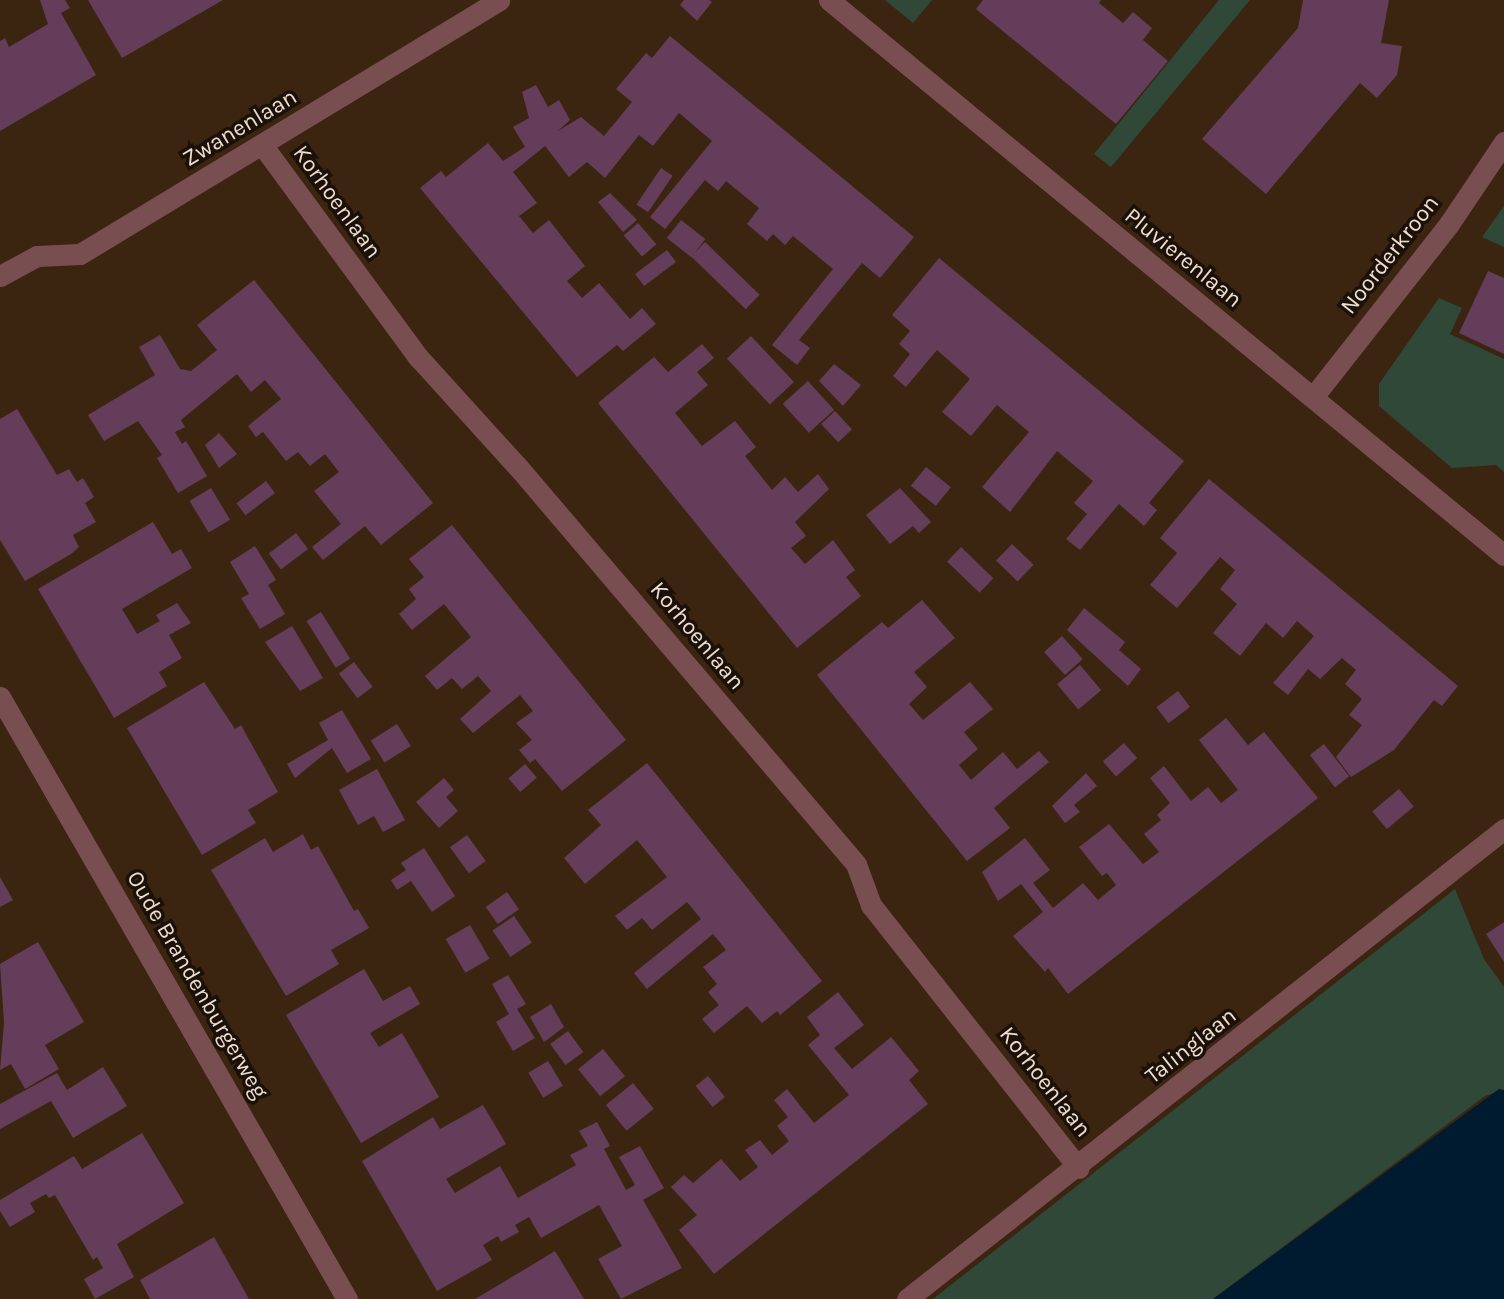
<!DOCTYPE html>
<html>
<head>
<meta charset="utf-8">
<style>
  body { margin:0 }
  #map { position:relative; width:1504px; height:1299px; overflow:hidden; background:#3c2510; font-family:Karla,sans-serif }
  div>[style] { position:absolute }
  [style*='--x'] { left:calc(var(--x)*1px); top:calc(var(--y)*1px); width:calc(var(--w)*1px); rotate:calc(var(--a)*1deg) }
  .green>* { inset:0; background:#2f4838 }
  .water>* { inset:0; background:#001b2f }
  .building>* { inset:0; background:#633d59; transform-origin:0 0 }
  .street>* { height:21px; margin:-10.5px; padding:0 10.5px; transform-origin:10.5px; border-radius:10.5px; background:#784e51 }
  span { translate:-50% -50%; white-space:nowrap; text-align:center; line-height:1.15; -webkit-text-stroke:7px #1b1108; paint-order:stroke }
  .street-label { font-size:23px; color:#eeded2 }
</style>
</head>
<body>
<div id="map">
  <div class="green">
    <div style="clip-path:polygon(885px 0,932px 0,913px 23px)"></div>
    <div style="clip-path:polygon(1219px 0,1250px 0,1111px 167px,1094px 154px)"></div>
    <div style="clip-path:polygon(1504px 206px,1504px 247px,1482px 237px)"></div>
    <div style="clip-path:polygon(1439px 298px,1462px 308px,1450px 334px,1504px 359px,1504px 472px,1496px 465px,1452px 468px,1379px 406px,1379px 384px)"></div>
    <div style="clip-path:polygon(1455px 889px,1484px 959px,1504px 987px,1504px 1090px,1485px 1096px,1213px 1299px,933px 1299px)"></div>
  </div>
  <div class="water">
    <div style="clip-path:polygon(1499px 1089px,1504px 1090px,1504px 1299px,1213px 1299px)"></div>
  </div>
  <div class="building">
    <div style="clip-path:polygon(40px 0,65px 0,70px 8px,61px 13px,96px 75px,0 131px,0 41px,5px 38px,9px 47px,48px 24px)"></div>
    <div style="clip-path:polygon(88px 0,223px 0,122px 58px)"></div>
    <div style="clip-path:polygon(684px 0,709px 0,712px 2px,697px 21px,680px 5px)"></div>
    <div style="clip-path:polygon(983px 0,1101px 0,1099px 3px,1123px 23px,1133px 12px,1152px 28px,1143px 40px,1168px 61px,1116px 124px,976px 9px)"></div>
    <div style="clip-path:polygon(1303px 0,1389px 0,1381px 43px,1402px 46px,1397px 75px,1377px 98px,1360px 83px,1266px 194px,1202px 139px,1298px 28px)"></div>
    <div style="clip-path:polygon(670px 36px,914px 237px,880px 278px,862px 263px,799px 340px,810px 348px,797px 365px,772px 345px,833px 269px,793px 236px,785px 245px,773px 234px,767px 241px,747px 224px,759px 208px,726px 181px,718px 191px,705px 180px,665px 229px,650px 217px,712px 141px,679px 113px,653px 146px,639px 135px,605px 178px,587px 162px,569px 177px,545px 146px,513px 172px,537px 203px,519px 216px,533px 233px,549px 220px,585px 266px,567px 281px,582px 298px,599px 283px,630px 319px,642px 308px,656px 324px,623px 351px,617px 345px,577px 377px,420px 188px,441px 171px,446px 177px,488px 143px,503px 161px,525px 147px,513px 127px,529px 118px,522px 92px,536px 85px,548px 107px,559px 100px,570px 120px,558px 131px,581px 117px,604px 136px,632px 102px,616px 89px,646px 53px,652px 58px)"></div>
    <div style="left:661px;top:168px;width:14px;height:44px;rotate:34deg"></div>
    <div style="clip-path:polygon(610px 193px,637px 220px,623px 232px,598px 202px)"></div>
    <div style="left:681px;top:220px;width:31px;height:23px;rotate:38deg"></div>
    <div style="left:638px;top:223px;width:28px;height:19px;rotate:49deg"></div>
    <div style="left:705px;top:242px;width:76px;height:20px;rotate:44deg"></div>
    <div style="left:667px;top:250px;width:15px;height:40px;rotate:53deg"></div>
    <div style="clip-path:polygon(939px 258px,1184px 461px,1149px 503px,1157px 510px,1144px 526px,1119px 504px,1080px 550px,1066px 539px,1087px 514px,1074px 503px,1093px 481px,1057px 451px,1010px 512px,982px 487px,1029px 432px,997px 405px,971px 436px,942px 412px,970px 379px,937px 350px,906px 387px,893px 376px,910px 354px,899px 344px,910px 331px,892px 315px)"></div>
    <div style="clip-path:polygon(1488px 271px,1504px 278px,1504px 354px,1459px 333px)"></div>
    <div style="clip-path:polygon(254px 280px,433px 503px,381px 545px,365px 526px,323px 560px,312px 547px,341px 524px,314px 491px,339px 472px,325px 454px,310px 466px,298px 452px,286px 461px,263px 432px,256px 437px,248px 426px,281px 399px,265px 380px,251px 392px,237px 374px,181px 420px,185px 427px,175px 432px,182px 444px,186px 441px,207px 476px,178px 493px,157px 458px,162px 455px,138px 421px,104px 441px,88px 415px,155px 375px,139px 347px,160px 335px,180px 369px,191px 371px,217px 350px,197px 325px)"></div>
    <div style="left:751px;top:336px;width:63px;height:33px;rotate:47deg"></div>
    <div style="clip-path:polygon(702px 344px,714px 358px,697px 372px,708px 385px,675px 413px,702px 446px,735px 421px,756px 447px,745px 456px,772px 490px,785px 477px,798px 492px,818px 474px,829px 489px,795px 522px,806px 536px,791px 548px,805px 564px,833px 540px,855px 570px,846px 577px,861px 596px,797px 648px,598px 403px,654px 357px,668px 372px)"></div>
    <div style="clip-path:polygon(834px 364px,861px 385px,843px 406px,819px 381px)"></div>
    <div style="left:808px;top:381px;width:39px;height:34px;rotate:48deg"></div>
    <div style="clip-path:polygon(17px 409px,57px 475px,69px 469px,77px 482px,83px 478px,94px 497px,85px 503px,96px 522px,73px 535px,79px 547px,71px 554px,25px 581px,0 540px,0 419px)"></div>
    <div style="left:835px;top:411px;width:25px;height:19px;rotate:47deg"></div>
    <div style="clip-path:polygon(219px 433px,237px 454px,219px 468px,205px 445px)"></div>
    <div style="left:926px;top:467px;width:32px;height:24px;rotate:39deg"></div>
    <div style="clip-path:polygon(1209px 479px,1458px 686px,1442px 706px,1434px 700px,1394px 750px,1351px 777px,1336px 757px,1362px 725px,1349px 715px,1362px 699px,1345px 684px,1356px 670px,1342px 658px,1320px 679px,1308px 669px,1288px 695px,1273px 683px,1314px 636px,1297px 621px,1283px 638px,1266px 623px,1240px 656px,1213px 633px,1237px 604px,1220px 589px,1235px 570px,1220px 557px,1177px 608px,1150px 585px,1177px 553px,1160px 538px)"></div>
    <div style="left:266px;top:481px;width:15px;height:37px;rotate:53deg"></div>
    <div style="left:211px;top:488px;width:37px;height:25px;rotate:59deg"></div>
    <div style="clip-path:polygon(900px 488px,931px 522px,919px 533px,913px 526px,890px 544px,866px 515px)"></div>
    <div style="clip-path:polygon(153px 522px,172px 554px,181px 549px,192px 568px,122px 609px,137px 634px,160px 621px,156px 615px,177px 603px,191px 623px,169px 635px,182px 658px,159px 672px,167px 686px,114px 718px,38px 589px)"></div>
    <div style="clip-path:polygon(452px 525px,626px 740px,562px 791px,535px 759px,530px 763px,519px 750px,532px 740px,516px 723px,533px 711px,520px 695px,473px 733px,460px 719px,491px 691px,478px 676px,462px 689px,452px 678px,437px 690px,425px 676px,471px 637px,444px 604px,412px 630px,399px 614px,416px 599px,409px 589px,424px 577px,409px 559px)"></div>
    <div style="left:296px;top:533px;width:20px;height:34px;rotate:53deg"></div>
    <div style="left:1012px;top:544px;width:30px;height:23px;rotate:44deg"></div>
    <div style="clip-path:polygon(255px 546px,276px 580px,268px 585px,285px 614px,260px 629px,241px 598px,249px 594px,230px 562px)"></div>
    <div style="left:961px;top:547px;width:45px;height:20px;rotate:44deg"></div>
    <div style="clip-path:polygon(922px 600px,955px 638px,914px 672px,927px 687px,909px 704px,923px 720px,970px 682px,993px 709px,964px 732px,978px 749px,959px 765px,971px 780px,1003px 752px,1017px 769px,1039px 751px,1049px 762px,994px 808px,1010px 828px,967px 861px,817px 675px,882px 622px,888px 628px)"></div>
    <div style="clip-path:polygon(1084px 608px,1125px 642px,1119px 650px,1141px 669px,1128px 686px,1067px 630px)"></div>
    <div style="left:321px;top:612px;width:55px;height:17px;rotate:58deg"></div>
    <div style="clip-path:polygon(292px 626px,323px 678px,300px 691px,265px 642px)"></div>
    <div style="left:1062px;top:636px;width:31px;height:24px;rotate:48deg"></div>
    <div style="left:354px;top:662px;width:31px;height:19px;rotate:53deg"></div>
    <div style="left:1080px;top:665px;width:33px;height:30px;rotate:50deg"></div>
    <div style="clip-path:polygon(204px 682px,235px 729px,241px 725px,278px 792px,248px 810px,256px 823px,202px 855px,127px 728px)"></div>
    <div style="left:1178px;top:691px;width:20px;height:27px;rotate:53deg"></div>
    <div style="clip-path:polygon(342px 710px,371px 759px,347px 773px,332px 748px,295px 778px,287px 764px,328px 740px,319px 723px)"></div>
    <div style="clip-path:polygon(1226px 718px,1248px 745px,1264px 732px,1318px 798px,1068px 994px,1048px 968px,1045px 972px,1013px 936px,1043px 912px,1021px 884px,998px 901px,982px 872px,1025px 838px,1050px 870px,1033px 883px,1053px 908px,1083px 883px,1098px 900px,1116px 885px,1107px 873px,1102px 876px,1079px 847px,1109px 824px,1143px 864px,1159px 852px,1144px 834px,1161px 820px,1157px 815px,1170px 803px,1150px 778px,1164px 766px,1191px 801px,1208px 787px,1221px 803px,1238px 790px,1199px 740px)"></div>
    <div style="left:397px;top:724px;width:26px;height:31px;rotate:58deg"></div>
    <div style="left:1124px;top:743px;width:20px;height:28px;rotate:49deg"></div>
    <div style="left:1324px;top:744px;width:41px;height:18px;rotate:52deg"></div>
    <div style="clip-path:polygon(647px 763px,822px 981px,780px 1015px,777px 1011px,762px 1023px,747px 1006px,714px 1033px,702px 1019px,719px 1005px,708px 992px,717px 984px,703px 967px,726px 950px,713px 934px,647px 989px,634px 973px,701px 919px,687px 902px,652px 930px,642px 918px,627px 930px,615px 916px,667px 877px,637px 840px,585px 884px,564px 858px,601px 825px,588px 810px)"></div>
    <div style="left:525px;top:764px;width:18px;height:22px;rotate:49deg"></div>
    <div style="clip-path:polygon(377px 769px,405px 820px,383px 832px,374px 816px,358px 825px,339px 790px)"></div>
    <div style="clip-path:polygon(1086px 773px,1097px 786px,1074px 805px,1080px 812px,1065px 823px,1052px 806px)"></div>
    <div style="clip-path:polygon(444px 778px,454px 790px,446px 797px,458px 811px,439px 828px,416px 802px)"></div>
    <div style="left:1399px;top:789px;width:23px;height:35px;rotate:50deg"></div>
    <div style="clip-path:polygon(303px 834px,311px 850px,318px 846px,354px 911px,358px 909px,369px 928px,331px 950px,339px 964px,286px 996px,211px 870px,265px 838px,273px 852px)"></div>
    <div style="left:467px;top:835px;width:32px;height:21px;rotate:54deg"></div>
    <div style="clip-path:polygon(424px 848px,455px 896px,432px 912px,411px 881px,397px 890px,391px 880px,406px 870px,401px 863px)"></div>
    <div style="clip-path:polygon(0 877px,13px 900px,0 907px)"></div>
    <div style="left:507px;top:892px;width:21px;height:26px;rotate:55deg"></div>
    <div style="left:514px;top:916px;width:32px;height:26px;rotate:56deg"></div>
    <div style="clip-path:polygon(1504px 922px,1504px 962px,1486px 934px)"></div>
    <div style="left:470px;top:925px;width:39px;height:28px;rotate:60deg"></div>
    <div style="clip-path:polygon(38px 942px,84px 1022px,45px 1045px,59px 1069px,25px 1089px,11px 1064px,0 1070px,4px 1022px,0 964px)"></div>
    <div style="clip-path:polygon(364px 969px,383px 1001px,410px 986px,420px 1004px,370px 1033px,379px 1047px,402px 1033px,439px 1097px,361px 1143px,286px 1015px)"></div>
    <div style="clip-path:polygon(508px 975px,526px 1004px,517px 1009px,535px 1038px,513px 1051px,496px 1022px,509px 1014px,492px 984px)"></div>
    <div style="clip-path:polygon(838px 992px,864px 1025px,834px 1048px,852px 1069px,891px 1037px,919px 1071px,909px 1080px,928px 1104px,714px 1274px,679px 1230px,697px 1215px,671px 1187px,684px 1175px,693px 1183px,721px 1159px,740px 1181px,758px 1167px,745px 1150px,760px 1140px,772px 1155px,789px 1141px,777px 1126px,788px 1117px,774px 1100px,787px 1089px,814px 1123px,849px 1095px,808px 1045px,820px 1035px,807px 1017px)"></div>
    <div style="clip-path:polygon(551px 1004px,564px 1027px,544px 1042px,530px 1017px)"></div>
    <div style="left:568px;top:1031px;width:26px;height:22px;rotate:54deg"></div>
    <div style="left:603px;top:1049px;width:35px;height:32px;rotate:51deg"></div>
    <div style="left:548px;top:1061px;width:29px;height:23px;rotate:59deg"></div>
    <div style="clip-path:polygon(103px 1067px,127px 1106px,73px 1138px,51px 1101px,0 1129px,0 1104px,57px 1073px,67px 1090px)"></div>
    <div style="left:708px;top:1076px;width:27px;height:16px;rotate:51deg"></div>
    <div style="left:633px;top:1083px;width:33px;height:35px;rotate:51deg"></div>
    <div style="clip-path:polygon(483px 1105px,506px 1144px,446px 1179px,455px 1193px,500px 1166px,518px 1198px,576px 1165px,570px 1155px,588px 1146px,579px 1131px,597px 1122px,610px 1146px,604px 1149px,626px 1190px,635px 1185px,619px 1157px,640px 1146px,664px 1188px,643px 1200px,682px 1268px,621px 1299px,598px 1259px,622px 1246px,599px 1205px,541px 1238px,529px 1217px,515px 1225px,519px 1232px,501px 1242px,498px 1236px,483px 1245px,492px 1260px,437px 1291px,362px 1161px,433px 1117px,440px 1129px)"></div>
    <div style="clip-path:polygon(142px 1133px,184px 1203px,117px 1244px,134px 1277px,95px 1299px,84px 1279px,103px 1268px,97px 1257px,93px 1260px,55px 1195px,49px 1198px,46px 1194px,30px 1203px,35px 1212px,10px 1227px,0 1211px,0 1200px,74px 1156px,82px 1169px)"></div>
    <div style="clip-path:polygon(214px 1237px,249px 1299px,150px 1299px,140px 1280px)"></div>
    <div style="clip-path:polygon(555px 1251px,584px 1299px,475px 1299px,527px 1268px)"></div>
  </div>
  <div class="street">
    <div style="--x:829;--y:0;--w:874;--a:39.43"></div>
    <div style="--x:263;--y:146;--w:263;--a:53.7"></div>
    <div style="--x:419;--y:358;--w:147;--a:47.8"></div>
    <div style="--x:518;--y:467;--w:521;--a:49.59"></div>
    <div style="--x:856;--y:864;--w:44;--a:69.9"></div>
    <div style="--x:871;--y:905;--w:335;--a:51.7"></div>
    <div style="--x:0;--y:276;--w:42;--a:-28.4"></div>
    <div style="--x:37;--y:256;--w:43;--a:-2.7"></div>
    <div style="--x:80;--y:254;--w:490;--a:-31.2"></div>
    <div style="--x:1313;--y:397;--w:220;--a:-51.8"></div>
    <div style="--x:1449;--y:224;--w:99;--a:-56.1"></div>
    <div style="--x:0;--y:697;--w:695;--a:60.04"></div>
    <div style="--x:907;--y:1299;--w:760;--a:-38.21"></div>
  </div>
  <div class="street-label">
    <span style="left:240px;top:128px;rotate:-31deg">Zwanenlaan</span>
    <span style="left:337px;top:202px;rotate:54deg">Korhoenlaan</span>
    <span style="left:1390px;top:255px;rotate:-52deg">Noorderkroon</span>
    <span style="left:1183px;top:258px;rotate:39deg">Pluvierenlaan</span>
    <span style="left:697px;top:636px;rotate:50deg">Korhoenlaan</span>
    <span style="left:197px;top:985px;rotate:60deg">Oude Brandenburgerweg</span>
    <span style="left:1191px;top:1046px;rotate:-38deg">Talinglaan</span>
    <span style="left:1045px;top:1082px;rotate:52deg">Korhoenlaan</span>
  </div>
</div>
</body>
</html>
